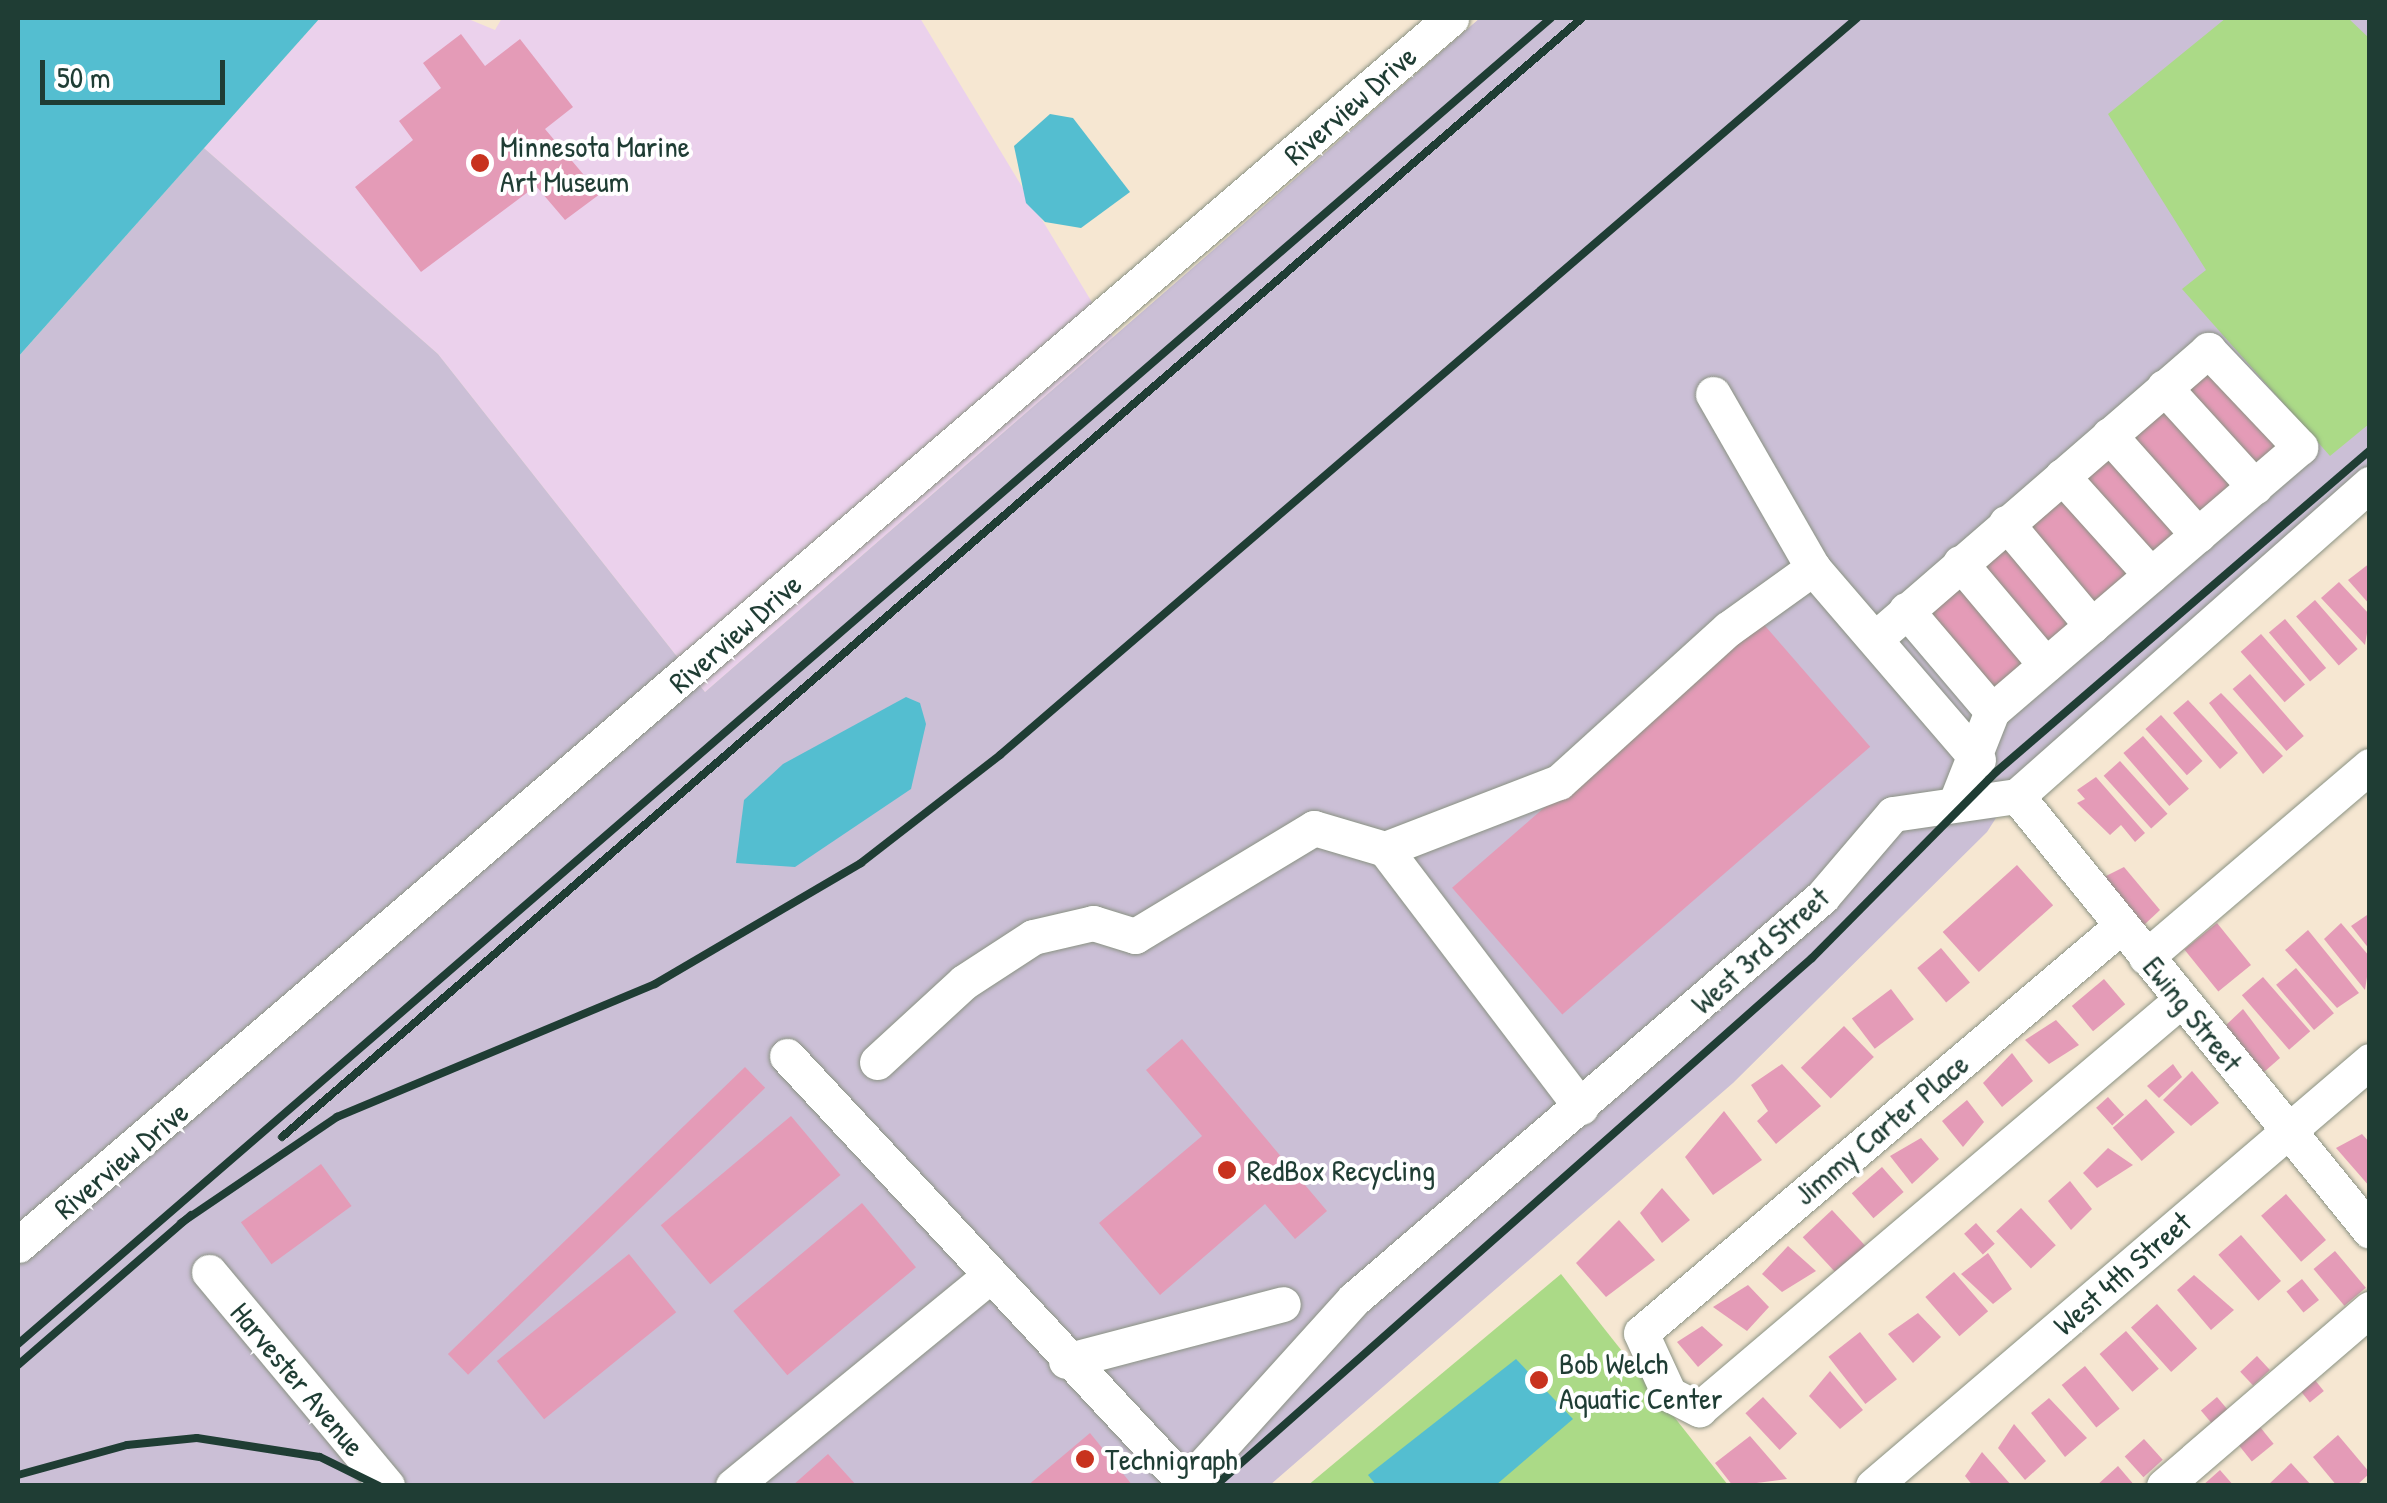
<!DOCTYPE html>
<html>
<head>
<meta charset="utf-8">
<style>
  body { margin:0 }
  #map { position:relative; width:2387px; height:1503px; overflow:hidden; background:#f6e7d2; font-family:"Patrick Hand",sans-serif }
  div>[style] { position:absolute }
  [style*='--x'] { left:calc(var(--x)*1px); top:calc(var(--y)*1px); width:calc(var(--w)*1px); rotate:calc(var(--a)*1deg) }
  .built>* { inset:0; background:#ebd1ec }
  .industrial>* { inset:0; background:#cbbfd6 }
  .green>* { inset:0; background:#abda87 }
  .water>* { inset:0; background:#54bed0 }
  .building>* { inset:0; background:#e49bb7; transform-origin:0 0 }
  .roads { filter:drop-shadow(0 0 2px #8a9283) drop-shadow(0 0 2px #8a9283) }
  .minor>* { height:35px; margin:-17.5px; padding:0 17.5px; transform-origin:17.5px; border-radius:17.5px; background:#fff }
  .rail>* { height:8px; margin:-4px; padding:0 4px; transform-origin:4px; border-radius:4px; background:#1f3d34 }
  .dots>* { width:28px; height:28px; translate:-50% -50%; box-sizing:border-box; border:5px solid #fff; border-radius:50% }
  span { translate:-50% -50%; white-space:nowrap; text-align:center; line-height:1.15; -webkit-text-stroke:8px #fff; paint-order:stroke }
  .street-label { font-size:30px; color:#1f3d34 }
  .poi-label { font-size:30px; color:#1f3d34 }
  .left { translate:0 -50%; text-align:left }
  .frame { position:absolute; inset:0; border:20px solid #1f3d34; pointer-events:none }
  .scale { position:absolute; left:40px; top:60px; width:185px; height:45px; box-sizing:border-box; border:5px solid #1f3d34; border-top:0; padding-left:12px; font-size:30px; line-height:35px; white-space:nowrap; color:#1f3d34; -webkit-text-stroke:8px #fff; paint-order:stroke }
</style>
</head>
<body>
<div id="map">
  <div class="built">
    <div style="clip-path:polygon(320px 18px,466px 18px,495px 30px,502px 18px,920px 18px,1113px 337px,705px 692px,438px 354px,204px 148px)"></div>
  </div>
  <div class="industrial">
    <div style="clip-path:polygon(1480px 18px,2369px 18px,2369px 472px,2030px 765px,1987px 832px,1733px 1083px,1270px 1485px,18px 1486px,18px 357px,204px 148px,438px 354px,705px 692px)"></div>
  </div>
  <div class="green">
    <div style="clip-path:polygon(2226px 18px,2348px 18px,2369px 38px,2369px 424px,2330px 456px,2182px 289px,2206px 270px,2108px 114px)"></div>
    <div style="clip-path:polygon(1561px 1274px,1728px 1485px,1307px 1486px)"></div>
  </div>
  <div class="water">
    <div style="clip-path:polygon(18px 18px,320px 18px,18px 357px)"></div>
    <div style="clip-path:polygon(1050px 114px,1073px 118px,1130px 192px,1081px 228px,1045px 222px,1026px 203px,1014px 146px)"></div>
    <div style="clip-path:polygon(906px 697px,920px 703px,926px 724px,911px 789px,795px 867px,736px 863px,744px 800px,783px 764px)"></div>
    <div style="clip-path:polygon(1516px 1359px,1573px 1419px,1496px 1485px,1376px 1485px,1368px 1475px)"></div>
  </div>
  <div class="building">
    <div style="clip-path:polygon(461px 34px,485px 66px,520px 39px,573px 107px,545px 129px,600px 194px,565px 220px,536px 186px,421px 272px,355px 187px,413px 140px,399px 121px,441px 88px,423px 63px)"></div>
    <div style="left:2207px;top:358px;width:117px;height:38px;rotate:50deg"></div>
    <div style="left:2163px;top:402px;width:113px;height:49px;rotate:48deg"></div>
    <div style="left:2105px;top:447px;width:116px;height:38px;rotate:49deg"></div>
    <div style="left:2059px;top:489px;width:115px;height:50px;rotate:50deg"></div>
    <div style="left:2003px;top:536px;width:113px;height:40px;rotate:49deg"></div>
    <div style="clip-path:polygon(2370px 563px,2370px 605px,2348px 580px)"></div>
    <div style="left:1957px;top:578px;width:115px;height:51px;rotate:48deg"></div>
    <div style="clip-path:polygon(2339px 582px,2370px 615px,2365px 645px,2321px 598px)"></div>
    <div style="left:2315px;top:600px;width:65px;height:25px;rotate:49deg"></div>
    <div style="left:2285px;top:619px;width:64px;height:21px;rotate:50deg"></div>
    <div style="left:1760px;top:620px;width:168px;height:408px;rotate:49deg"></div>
    <div style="left:2261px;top:634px;width:67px;height:27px;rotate:49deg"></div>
    <div style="left:2250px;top:674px;width:82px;height:23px;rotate:49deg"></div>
    <div style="clip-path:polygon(2221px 693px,2283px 756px,2263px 774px,2209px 703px)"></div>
    <div style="clip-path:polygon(2188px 700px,2238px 753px,2220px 769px,2173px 713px)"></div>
    <div style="left:2161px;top:715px;width:62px;height:21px;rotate:48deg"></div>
    <div style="left:2143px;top:736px;width:70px;height:26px;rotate:49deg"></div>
    <div style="left:2120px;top:761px;width:71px;height:22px;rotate:48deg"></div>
    <div style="clip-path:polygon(2096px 777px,2145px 833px,2135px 842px,2121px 825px,2110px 835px,2077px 803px,2085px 799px,2077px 790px)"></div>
    <div style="left:2017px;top:865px;width:54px;height:100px;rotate:48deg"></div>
    <div style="clip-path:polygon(2124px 867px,2160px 910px,2144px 925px,2102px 878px)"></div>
    <div style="clip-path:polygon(2370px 913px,2370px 950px,2351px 926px)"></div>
    <div style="left:2217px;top:923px;width:54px;height:42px;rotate:51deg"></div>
    <div style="clip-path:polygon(2341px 923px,2370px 957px,2365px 990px,2324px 939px)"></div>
    <div style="clip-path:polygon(2308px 930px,2359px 993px,2337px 1008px,2285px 950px)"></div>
    <div style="left:1941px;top:948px;width:45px;height:31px;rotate:50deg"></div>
    <div style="left:2296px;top:968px;width:59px;height:26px;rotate:50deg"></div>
    <div style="left:2263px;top:977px;width:72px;height:28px;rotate:49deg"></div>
    <div style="left:2104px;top:979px;width:33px;height:42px;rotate:50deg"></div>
    <div style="left:1891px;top:989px;width:38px;height:49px;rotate:53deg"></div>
    <div style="clip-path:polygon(2243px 1009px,2280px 1058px,2264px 1072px,2225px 1026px)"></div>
    <div style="clip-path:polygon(2056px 1020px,2079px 1045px,2049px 1064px,2025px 1040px)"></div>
    <div style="left:1844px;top:1026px;width:43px;height:60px;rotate:46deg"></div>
    <div style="clip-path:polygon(1182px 1039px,1327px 1211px,1295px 1239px,1265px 1204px,1160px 1295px,1099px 1223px,1202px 1136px,1146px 1070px)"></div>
    <div style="clip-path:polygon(2012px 1053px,2033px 1081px,2002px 1107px,1983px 1083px)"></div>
    <div style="clip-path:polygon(1782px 1064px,1821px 1106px,1776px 1144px,1757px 1121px,1768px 1111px,1751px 1085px)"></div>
    <div style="clip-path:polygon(2173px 1064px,2182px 1077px,2159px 1098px,2147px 1086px)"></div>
    <div style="left:745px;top:1067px;width:29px;height:413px;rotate:46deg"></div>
    <div style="clip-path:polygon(2192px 1071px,2219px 1103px,2191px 1126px,2163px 1100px)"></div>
    <div style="left:2108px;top:1097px;width:24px;height:16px;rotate:48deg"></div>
    <div style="left:2146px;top:1099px;width:44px;height:44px;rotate:49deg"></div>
    <div style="clip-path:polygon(1967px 1100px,1984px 1122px,1963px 1147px,1942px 1121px)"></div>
    <div style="clip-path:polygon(1724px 1111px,1762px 1160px,1713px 1195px,1685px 1157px)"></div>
    <div style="left:791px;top:1116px;width:77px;height:170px;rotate:50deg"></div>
    <div style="clip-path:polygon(2362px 1134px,2370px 1143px,2370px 1187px,2336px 1148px)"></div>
    <div style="clip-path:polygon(1921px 1138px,1939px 1159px,1912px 1184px,1890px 1156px)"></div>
    <div style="clip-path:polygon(2108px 1148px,2133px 1165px,2097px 1188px,2083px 1173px)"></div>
    <div style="left:321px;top:1164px;width:52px;height:99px;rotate:54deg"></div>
    <div style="left:1882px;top:1167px;width:33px;height:40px;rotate:49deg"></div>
    <div style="clip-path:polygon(2070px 1181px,2092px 1209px,2071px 1230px,2048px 1201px)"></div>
    <div style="clip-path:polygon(1662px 1188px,1690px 1220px,1662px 1243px,1640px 1213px)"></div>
    <div style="left:2286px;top:1194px;width:61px;height:33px;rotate:49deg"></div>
    <div style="left:862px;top:1203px;width:84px;height:168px;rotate:50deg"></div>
    <div style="left:2021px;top:1208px;width:51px;height:34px;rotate:47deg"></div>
    <div style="left:1832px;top:1210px;width:57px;height:40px;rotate:47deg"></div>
    <div style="clip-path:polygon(1619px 1220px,1655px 1260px,1606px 1297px,1576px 1263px)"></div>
    <div style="left:1976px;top:1223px;width:28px;height:16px;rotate:48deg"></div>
    <div style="left:2241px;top:1235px;width:61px;height:30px;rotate:49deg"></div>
    <div style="clip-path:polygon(1788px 1246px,1816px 1271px,1782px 1292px,1762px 1274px)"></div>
    <div style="left:2335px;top:1251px;width:48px;height:28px;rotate:50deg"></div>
    <div style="clip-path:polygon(1988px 1253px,2012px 1289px,1993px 1304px,1961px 1274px)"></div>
    <div style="left:629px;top:1254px;width:75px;height:170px;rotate:51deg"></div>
    <div style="left:1954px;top:1272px;width:52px;height:38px;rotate:49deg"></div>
    <div style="clip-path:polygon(2194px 1275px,2234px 1310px,2211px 1330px,2177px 1290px)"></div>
    <div style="left:2302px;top:1279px;width:27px;height:20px;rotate:51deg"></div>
    <div style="clip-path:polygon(1748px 1285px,1769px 1307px,1747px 1331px,1713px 1307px)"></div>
    <div style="left:2157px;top:1304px;width:60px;height:35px;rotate:48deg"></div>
    <div style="clip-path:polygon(1918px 1313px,1941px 1337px,1913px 1363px,1888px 1334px)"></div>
    <div style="clip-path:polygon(1702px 1326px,1723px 1345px,1698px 1367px,1677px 1342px)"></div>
    <div style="left:2126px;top:1331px;width:50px;height:35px;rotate:49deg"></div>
    <div style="left:1860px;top:1332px;width:60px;height:40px;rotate:52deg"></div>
    <div style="left:2257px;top:1356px;width:19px;height:23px;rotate:47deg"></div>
    <div style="left:2085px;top:1366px;width:55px;height:30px;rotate:51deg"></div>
    <div style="clip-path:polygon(1830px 1371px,1863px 1410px,1840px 1429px,1809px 1396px)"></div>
    <div style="left:2310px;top:1374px;width:22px;height:18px;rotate:51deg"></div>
    <div style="left:1763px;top:1397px;width:50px;height:24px;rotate:47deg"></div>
    <div style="left:2217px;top:1397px;width:17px;height:21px;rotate:50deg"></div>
    <div style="clip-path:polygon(2049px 1398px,2087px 1438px,2065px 1457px,2031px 1413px)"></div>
    <div style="left:2256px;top:1422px;width:28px;height:28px;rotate:51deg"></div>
    <div style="clip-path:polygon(2014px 1424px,2046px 1461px,2025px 1480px,1998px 1448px)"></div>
    <div style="clip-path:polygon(1090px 1433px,1133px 1486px,1027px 1486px)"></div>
    <div style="clip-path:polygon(2338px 1435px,2370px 1473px,2356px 1486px,2337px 1486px,2313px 1457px)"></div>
    <div style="clip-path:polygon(1750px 1436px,1776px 1466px,1787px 1479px,1733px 1486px,1715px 1463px)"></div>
    <div style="left:2144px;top:1439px;width:28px;height:26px;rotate:48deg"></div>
    <div style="clip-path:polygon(1982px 1452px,2012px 1486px,1973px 1486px,1965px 1476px)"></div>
    <div style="clip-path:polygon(828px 1454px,857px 1486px,792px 1486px)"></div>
    <div style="clip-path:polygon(2291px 1463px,2312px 1486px,2267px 1486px)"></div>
    <div style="clip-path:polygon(2118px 1466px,2135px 1486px,2096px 1486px)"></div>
    <div style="clip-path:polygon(2220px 1470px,2234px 1486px,2202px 1486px)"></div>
  </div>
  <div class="roads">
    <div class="minor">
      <div style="--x:2164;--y:387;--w:135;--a:47.7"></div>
      <div style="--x:1713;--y:394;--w:201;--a:60.1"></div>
      <div style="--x:2109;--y:435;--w:134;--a:48.3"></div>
      <div style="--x:2062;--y:476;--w:133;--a:48"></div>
      <div style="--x:2006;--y:523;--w:134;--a:50.1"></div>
      <div style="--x:1960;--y:563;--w:133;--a:49.9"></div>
      <div style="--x:1906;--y:610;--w:133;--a:49.6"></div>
      <div style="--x:1876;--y:638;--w:440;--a:-40.9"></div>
      <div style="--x:2208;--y:350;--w:134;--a:46.5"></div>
      <div style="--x:2300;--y:447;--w:406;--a:139.4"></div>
      <div style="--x:1992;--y:711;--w:98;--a:111.6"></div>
      <div style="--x:2017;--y:796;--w:560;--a:50.94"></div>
      <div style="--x:1385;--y:849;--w:186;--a:-21.1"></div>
      <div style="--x:1559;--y:782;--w:228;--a:-42.2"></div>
      <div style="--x:1728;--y:629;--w:105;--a:-35.7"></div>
      <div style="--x:1813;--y:568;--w:253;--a:49.3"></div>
      <div style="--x:2121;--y:926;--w:629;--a:139.7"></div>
      <div style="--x:1641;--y:1333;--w:67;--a:65.3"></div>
      <div style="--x:1669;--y:1394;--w:34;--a:27"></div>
      <div style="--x:1699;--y:1409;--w:632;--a:-40.32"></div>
      <div style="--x:2146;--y:957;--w:294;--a:-40.5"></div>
      <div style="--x:787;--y:1056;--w:585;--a:47.01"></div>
      <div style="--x:877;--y:1062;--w:118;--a:-42.6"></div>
      <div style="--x:964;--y:982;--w:82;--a:-33.1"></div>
      <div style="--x:1033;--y:937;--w:62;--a:-13.1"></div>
      <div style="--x:1093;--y:923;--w:44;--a:17.2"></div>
      <div style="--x:1135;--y:936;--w:209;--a:-31.1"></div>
      <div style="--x:1314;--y:828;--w:74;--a:16.5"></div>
      <div style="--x:1385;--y:849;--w:324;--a:52.8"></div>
      <div style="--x:18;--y:1245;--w:1887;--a:-40.57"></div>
      <div style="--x:209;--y:1272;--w:278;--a:50.2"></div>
      <div style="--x:1066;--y:1361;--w:224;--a:-14.7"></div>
      <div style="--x:733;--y:1486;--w:330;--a:-39.3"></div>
      <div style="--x:1185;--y:1486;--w:252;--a:-47.9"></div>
      <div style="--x:1354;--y:1299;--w:617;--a:-40.66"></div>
      <div style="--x:1822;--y:897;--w:109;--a:-49.5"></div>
      <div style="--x:1893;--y:814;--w:125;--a:-8.3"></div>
      <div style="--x:2017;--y:796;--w:471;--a:-41.5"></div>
      <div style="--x:1873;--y:1486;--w:654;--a:-40.53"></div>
      <div style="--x:2164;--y:1486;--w:272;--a:-40.7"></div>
    </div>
  </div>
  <div class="rail">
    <div style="--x:282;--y:1137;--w:1715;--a:-40.72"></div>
    <div style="--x:181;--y:1223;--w:189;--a:-34.2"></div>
    <div style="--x:337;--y:1117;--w:345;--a:-22.7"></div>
    <div style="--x:655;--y:984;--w:239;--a:-30.4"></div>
    <div style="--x:861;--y:863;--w:176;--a:-37.8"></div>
    <div style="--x:1000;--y:755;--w:1130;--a:-40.69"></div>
    <div style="--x:18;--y:1344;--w:2027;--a:-40.86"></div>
    <div style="--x:18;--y:1365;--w:229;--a:-40.9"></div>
    <div style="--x:18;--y:1475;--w:113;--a:-15.4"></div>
    <div style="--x:127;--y:1445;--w:70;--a:-5.7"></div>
    <div style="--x:197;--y:1438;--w:124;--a:8.8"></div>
    <div style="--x:320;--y:1457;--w:66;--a:26.2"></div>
    <div style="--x:1215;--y:1486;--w:797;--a:-41.49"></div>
    <div style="--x:1812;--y:958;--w:262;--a:-45.3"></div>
    <div style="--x:1996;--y:772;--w:494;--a:-40.7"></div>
  </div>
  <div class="dots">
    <div style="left:480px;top:163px;background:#c8321e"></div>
    <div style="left:1227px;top:1170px;background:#c8321e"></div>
    <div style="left:1539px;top:1380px;background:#c8321e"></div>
    <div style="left:1085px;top:1459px;background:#c8321e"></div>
  </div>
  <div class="street-label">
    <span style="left:1350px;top:105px;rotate:-41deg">Riverview Drive</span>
    <span style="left:735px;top:633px;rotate:-41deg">Riverview Drive</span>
    <span style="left:1760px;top:950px;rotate:-42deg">West 3rd Street</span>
    <span style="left:2193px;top:1014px;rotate:51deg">Ewing Street</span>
    <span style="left:1881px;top:1129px;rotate:-40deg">Jimmy Carter Place</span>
    <span style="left:121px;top:1160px;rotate:-40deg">Riverview Drive</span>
    <span style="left:2122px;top:1273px;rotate:-41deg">West 4th Street</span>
    <span style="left:298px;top:1379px;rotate:50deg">Harvester Avenue</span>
  </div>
  <div class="poi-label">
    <span class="left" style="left:500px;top:163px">Minnesota Marine<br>Art Museum</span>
    <span class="left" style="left:1247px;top:1170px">RedBox Recycling</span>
    <span class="left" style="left:1559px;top:1380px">Bob Welch<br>Aquatic Center</span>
    <span class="left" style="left:1105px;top:1459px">Technigraph</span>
  </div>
  <div class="frame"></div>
  <div class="scale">50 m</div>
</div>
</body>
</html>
